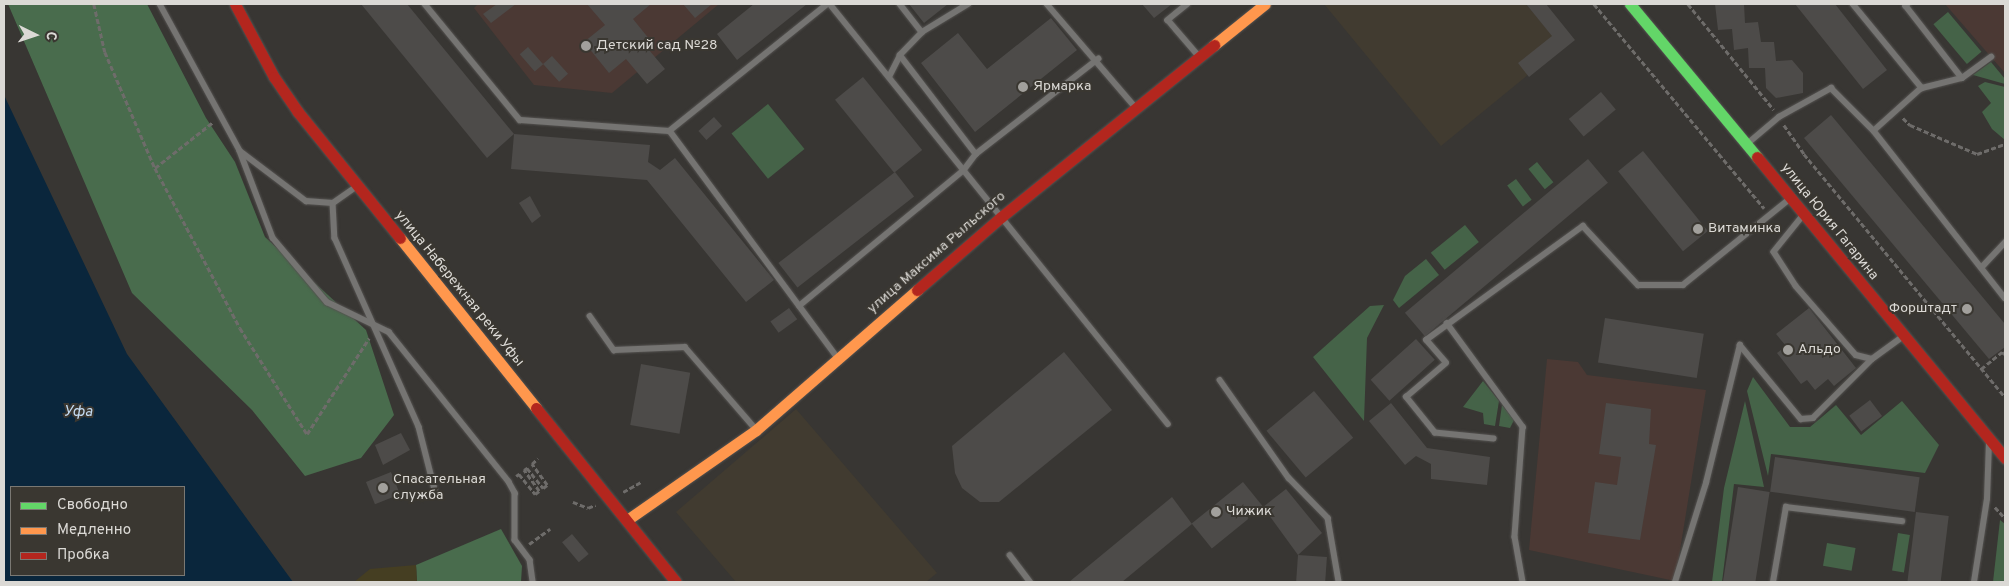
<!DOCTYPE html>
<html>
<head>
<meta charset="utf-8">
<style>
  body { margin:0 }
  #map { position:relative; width:2009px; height:586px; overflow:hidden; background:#383633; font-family:Overpass,sans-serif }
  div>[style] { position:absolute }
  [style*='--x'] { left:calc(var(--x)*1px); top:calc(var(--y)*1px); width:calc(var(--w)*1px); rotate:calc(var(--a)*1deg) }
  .built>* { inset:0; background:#413b30 }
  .education>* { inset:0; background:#4b3934 }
  .green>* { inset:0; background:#456348; transform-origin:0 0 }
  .forest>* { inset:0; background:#496c4d }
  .sand>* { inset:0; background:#453e22 }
  .water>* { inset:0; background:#0a263c }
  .building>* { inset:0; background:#4d4b49; transform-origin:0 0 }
  .path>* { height:2.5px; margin-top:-1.25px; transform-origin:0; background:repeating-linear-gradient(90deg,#6e6c6a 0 5px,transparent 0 7.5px) }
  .roads { filter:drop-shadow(0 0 1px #545250) drop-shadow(0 0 1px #545250) }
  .lane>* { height:5.5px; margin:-2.75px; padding:0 2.75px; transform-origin:2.75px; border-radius:2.75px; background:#757472 }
  .fast>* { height:11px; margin:-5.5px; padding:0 5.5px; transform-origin:5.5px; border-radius:5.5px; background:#63d668 }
  .slow>* { height:11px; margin:-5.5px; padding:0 5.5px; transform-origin:5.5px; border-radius:5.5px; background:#ff974d }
  .jam>* { height:11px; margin:-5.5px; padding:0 5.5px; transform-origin:5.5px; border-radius:5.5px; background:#b3261e }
  .dots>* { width:14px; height:14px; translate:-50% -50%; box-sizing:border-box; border:2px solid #3a3731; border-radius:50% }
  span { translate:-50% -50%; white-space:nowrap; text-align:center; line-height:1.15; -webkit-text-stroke:4px #3a3731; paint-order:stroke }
  .poi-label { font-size:14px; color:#dbd9d5 }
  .left { translate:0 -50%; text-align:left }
  .right { translate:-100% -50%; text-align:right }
  .street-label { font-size:14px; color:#dbd9d5 }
  .water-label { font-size:15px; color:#c4dcf3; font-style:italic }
  .frame { position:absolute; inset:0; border:5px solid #dbd9d5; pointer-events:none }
  .legend { position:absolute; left:10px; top:486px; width:175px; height:90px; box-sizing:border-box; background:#3a3731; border:1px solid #7a7873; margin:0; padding:6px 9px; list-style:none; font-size:15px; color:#dbd9d5 }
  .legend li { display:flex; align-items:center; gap:10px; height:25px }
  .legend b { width:25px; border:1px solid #7a7873 }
  .north { position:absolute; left:10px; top:10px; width:50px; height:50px; -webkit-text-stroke:4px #3a3731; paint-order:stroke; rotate:94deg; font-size:14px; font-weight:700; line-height:20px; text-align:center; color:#dbd9d5 }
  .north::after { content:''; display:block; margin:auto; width:18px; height:22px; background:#dbd9d5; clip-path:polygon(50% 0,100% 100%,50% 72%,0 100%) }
</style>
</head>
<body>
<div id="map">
  <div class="built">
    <div style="clip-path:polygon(1324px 4px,1526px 4px,1562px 47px,1441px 146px)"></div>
    <div style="clip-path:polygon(796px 409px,937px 573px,926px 582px,736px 582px,676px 512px)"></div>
  </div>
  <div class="education">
    <div style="clip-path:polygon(478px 4px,719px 4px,612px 93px,534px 85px,474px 8px)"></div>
    <div style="clip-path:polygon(1945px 4px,2005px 4px,2005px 73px,1991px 57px)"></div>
    <div style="clip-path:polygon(1547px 359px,1578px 362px,1587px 375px,1706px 390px,1675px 581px,1529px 550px)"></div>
  </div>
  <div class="green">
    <div style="left:1948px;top:12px;width:52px;height:19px;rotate:50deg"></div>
    <div style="clip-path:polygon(1991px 62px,2005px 79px,2005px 84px,1973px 75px)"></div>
    <div style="clip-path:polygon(1985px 82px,2005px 87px,2005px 140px,1992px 129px,1982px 112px,1991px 103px,1978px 86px)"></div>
    <div style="left:768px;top:104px;width:58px;height:47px;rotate:51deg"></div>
    <div style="left:1537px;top:162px;width:26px;height:11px;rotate:51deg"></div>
    <div style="left:1516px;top:179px;width:26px;height:11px;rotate:53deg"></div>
    <div style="left:1465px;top:225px;width:22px;height:44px;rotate:51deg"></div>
    <div style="clip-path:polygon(1426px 259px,1439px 275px,1399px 308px,1393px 300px,1405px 276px)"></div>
    <div style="clip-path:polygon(1384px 305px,1367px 338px,1364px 421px,1313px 357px,1370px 306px)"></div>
    <div style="clip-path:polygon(1753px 377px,1790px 427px,1810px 427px,1836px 405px,1861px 435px,1902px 401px,1939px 445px,1925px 473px,1771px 454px,1768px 476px,1747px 391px)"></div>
    <div style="clip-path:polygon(1483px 381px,1499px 401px,1495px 426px,1484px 424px,1483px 413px,1463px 407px)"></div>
    <div style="clip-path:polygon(1745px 401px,1764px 487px,1734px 484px,1722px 582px,1712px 582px,1724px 488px)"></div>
    <div style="clip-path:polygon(1502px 405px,1514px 420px,1510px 428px,1499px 426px)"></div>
    <div style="clip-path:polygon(2000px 520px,2005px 524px,2005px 582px,1993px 582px)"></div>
    <div style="left:1898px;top:533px;width:12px;height:38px;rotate:9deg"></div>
    <div style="left:1827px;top:543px;width:29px;height:23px;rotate:10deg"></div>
  </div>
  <div class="forest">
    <div style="clip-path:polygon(8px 4px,147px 4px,206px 118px,235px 162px,265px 237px,366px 330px,394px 415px,361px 458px,305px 476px,252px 410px,132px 293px)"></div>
    <div style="clip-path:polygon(501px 529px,522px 566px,521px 582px,417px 582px,416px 565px)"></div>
  </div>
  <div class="sand">
    <div style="clip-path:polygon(416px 565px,417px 582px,354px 582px,370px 569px)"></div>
  </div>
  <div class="water">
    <div style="clip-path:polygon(evenodd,4px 95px,127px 354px,293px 582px,4px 582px,4px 95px,11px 487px,184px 487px,184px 575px,11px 575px,11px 487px)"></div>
  </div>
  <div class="building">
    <div style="clip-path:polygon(361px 4px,407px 4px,514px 134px,487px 158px)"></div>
    <div style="clip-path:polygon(497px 4px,516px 4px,491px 23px,483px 14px)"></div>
    <div style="clip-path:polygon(587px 4px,651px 4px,633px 19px,650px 40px,644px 44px,665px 69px,647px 84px,626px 59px,609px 73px,584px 42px,605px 25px)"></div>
    <div style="clip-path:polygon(683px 4px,712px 4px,695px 18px)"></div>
    <div style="clip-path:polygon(754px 4px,807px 4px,737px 60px,717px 34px)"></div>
    <div style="clip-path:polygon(909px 4px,948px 4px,924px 23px)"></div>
    <div style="clip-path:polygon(1142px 4px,1172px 4px,1154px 18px)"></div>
    <div style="clip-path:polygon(1526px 4px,1546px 4px,1575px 40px,1529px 77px,1518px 63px,1552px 36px)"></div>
    <div style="clip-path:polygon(1715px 4px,1744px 4px,1745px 23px,1758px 22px,1761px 42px,1774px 42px,1776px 61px,1792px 60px,1803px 73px,1803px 93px,1776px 98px,1766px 88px,1765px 68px,1749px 68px,1748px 48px,1734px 50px,1732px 29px,1718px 30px)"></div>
    <div style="clip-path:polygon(1795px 4px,1835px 4px,1887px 70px,1863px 89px)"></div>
    <div style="clip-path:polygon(1051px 18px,1077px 50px,975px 132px,921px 63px,958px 33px,987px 69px)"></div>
    <div style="left:528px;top:47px;width:23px;height:11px;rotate:49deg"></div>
    <div style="left:552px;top:56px;width:24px;height:12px;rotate:48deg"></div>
    <div style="left:863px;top:77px;width:94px;height:36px;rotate:51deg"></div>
    <div style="left:1601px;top:92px;width:23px;height:42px;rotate:50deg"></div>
    <div style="clip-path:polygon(1831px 115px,2005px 324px,2005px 347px,1989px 359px,1804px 138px)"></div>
    <div style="left:714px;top:117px;width:12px;height:21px;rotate:48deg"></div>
    <div style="clip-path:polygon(514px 134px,650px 145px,648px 162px,660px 170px,675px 158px,774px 280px,746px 302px,647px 180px,511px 169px)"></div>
    <div style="left:1643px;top:151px;width:103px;height:32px;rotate:51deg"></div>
    <div style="left:1588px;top:159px;width:31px;height:239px;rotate:50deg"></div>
    <div style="left:895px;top:172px;width:31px;height:148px;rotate:52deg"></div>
    <div style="clip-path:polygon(530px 196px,541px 216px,532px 223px,519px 203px)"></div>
    <div style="left:789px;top:308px;width:14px;height:23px;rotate:54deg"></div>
    <div style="clip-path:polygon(1809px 308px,1856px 368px,1834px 386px,1828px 379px,1815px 390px,1807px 380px,1801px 384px,1777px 353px,1786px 346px,1776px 334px)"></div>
    <div style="left:1605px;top:318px;width:100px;height:45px;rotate:9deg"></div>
    <div style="left:1416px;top:339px;width:28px;height:61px;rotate:48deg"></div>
    <div style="clip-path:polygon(1064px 352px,1112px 410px,999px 502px,980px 502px,962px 488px,955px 473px,952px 446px)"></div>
    <div style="left:641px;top:364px;width:50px;height:62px;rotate:10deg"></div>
    <div style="left:1314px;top:391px;width:61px;height:62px;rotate:50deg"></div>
    <div style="left:1870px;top:400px;width:20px;height:26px;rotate:53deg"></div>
    <div style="clip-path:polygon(1391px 403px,1427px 448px,1490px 457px,1487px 485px,1431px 479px,1431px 464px,1416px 456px,1405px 465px,1369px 421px)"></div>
    <div style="clip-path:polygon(1606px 403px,1651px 409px,1649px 444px,1656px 445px,1640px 540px,1588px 533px,1595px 482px,1617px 485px,1621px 457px,1599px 454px)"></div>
    <div style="clip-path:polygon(401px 433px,410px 450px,383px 465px,375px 445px)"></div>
    <div style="left:1775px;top:457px;width:146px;height:35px;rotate:8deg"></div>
    <div style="left:391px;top:472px;width:24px;height:27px;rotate:68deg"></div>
    <div style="left:1243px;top:482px;width:32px;height:66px;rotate:51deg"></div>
    <div style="left:1738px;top:487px;width:32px;height:96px;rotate:9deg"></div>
    <div style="clip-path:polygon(1286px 489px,1322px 533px,1298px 555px,1263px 507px)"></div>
    <div style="clip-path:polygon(1172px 497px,1192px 524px,1122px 582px,1069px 582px)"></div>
    <div style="left:1916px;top:512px;width:33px;height:71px;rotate:7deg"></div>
    <div style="left:572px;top:534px;width:26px;height:13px;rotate:50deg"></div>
    <div style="left:1298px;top:555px;width:29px;height:27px;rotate:4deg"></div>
  </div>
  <div class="path">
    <div style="--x:94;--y:4;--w:49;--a:77.1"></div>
    <div style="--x:105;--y:52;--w:126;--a:66.7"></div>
    <div style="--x:155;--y:168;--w:74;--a:-38.4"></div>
    <div style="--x:1594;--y:4;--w:266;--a:50.2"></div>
    <div style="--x:1688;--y:4;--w:136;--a:50.9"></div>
    <div style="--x:1903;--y:118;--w:10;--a:45"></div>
    <div style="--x:1910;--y:125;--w:73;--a:23.4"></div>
    <div style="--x:1977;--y:154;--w:29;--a:-20"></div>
    <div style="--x:1784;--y:125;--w:35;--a:55"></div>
    <div style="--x:1804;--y:154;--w:315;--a:50.4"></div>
    <div style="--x:155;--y:168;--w:181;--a:62"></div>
    <div style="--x:240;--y:328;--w:125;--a:57.7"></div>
    <div style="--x:307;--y:434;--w:114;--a:-57.1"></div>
    <div style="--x:1981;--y:369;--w:27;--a:-39"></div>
    <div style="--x:2002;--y:352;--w:4;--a:34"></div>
    <div style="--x:516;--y:476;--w:4;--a:-34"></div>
    <div style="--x:519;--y:474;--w:26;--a:51"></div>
    <div style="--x:535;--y:494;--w:5;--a:-37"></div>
    <div style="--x:539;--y:491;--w:26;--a:-126"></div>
    <div style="--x:524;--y:470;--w:4;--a:-34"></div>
    <div style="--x:527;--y:468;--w:26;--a:51"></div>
    <div style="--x:543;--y:488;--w:5;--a:-37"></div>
    <div style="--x:547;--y:485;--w:26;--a:-126"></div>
    <div style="--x:532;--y:464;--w:8;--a:-45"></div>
    <div style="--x:623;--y:492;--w:21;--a:-29"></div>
    <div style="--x:573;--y:502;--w:16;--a:22"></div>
    <div style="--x:588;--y:508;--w:8;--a:-23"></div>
    <div style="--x:1995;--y:507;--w:15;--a:48"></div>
    <div style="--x:529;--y:544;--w:26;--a:-36"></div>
  </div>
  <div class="roads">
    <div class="lane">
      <div style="--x:160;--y:4;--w:167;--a:61.4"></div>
      <div style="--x:240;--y:151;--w:93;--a:69.2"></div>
      <div style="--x:273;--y:238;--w:84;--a:49.8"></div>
      <div style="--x:327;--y:302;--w:69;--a:25.8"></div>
      <div style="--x:389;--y:332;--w:192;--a:51.3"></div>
      <div style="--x:509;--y:482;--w:13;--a:61"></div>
      <div style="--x:515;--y:493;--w:47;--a:90"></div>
      <div style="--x:515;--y:540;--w:25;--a:53"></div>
      <div style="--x:530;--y:560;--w:22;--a:82"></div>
      <div style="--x:425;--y:4;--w:150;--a:50.7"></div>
      <div style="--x:520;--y:120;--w:150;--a:4.2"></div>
      <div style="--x:828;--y:4;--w:203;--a:141.2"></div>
      <div style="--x:670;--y:131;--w:282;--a:53.5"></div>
      <div style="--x:830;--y:4;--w:539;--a:51.17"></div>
      <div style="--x:900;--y:4;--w:36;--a:52"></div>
      <div style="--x:1047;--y:4;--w:137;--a:49.4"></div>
      <div style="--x:1188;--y:4;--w:26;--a:141"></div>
      <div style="--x:1168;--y:20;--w:48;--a:49.3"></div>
      <div style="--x:1853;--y:4;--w:109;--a:50.6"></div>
      <div style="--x:1922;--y:88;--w:64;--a:138.1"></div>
      <div style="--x:1908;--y:4;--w:3;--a:135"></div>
      <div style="--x:1906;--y:6;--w:91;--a:52.1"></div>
      <div style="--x:1962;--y:78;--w:36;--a:-36"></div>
      <div style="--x:900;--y:55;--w:125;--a:52.5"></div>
      <div style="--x:889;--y:77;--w:25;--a:-63"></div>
      <div style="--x:900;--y:55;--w:32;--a:-46"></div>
      <div style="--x:922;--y:32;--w:54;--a:-31.3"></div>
      <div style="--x:1922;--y:88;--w:41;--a:-14"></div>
      <div style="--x:1747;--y:144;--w:42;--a:-40.2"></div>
      <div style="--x:1779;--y:117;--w:60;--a:-29.1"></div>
      <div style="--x:1831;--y:88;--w:61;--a:45"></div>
      <div style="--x:1874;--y:131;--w:212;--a:51.9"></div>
      <div style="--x:240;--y:151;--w:83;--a:37.1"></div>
      <div style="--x:306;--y:201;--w:27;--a:4"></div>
      <div style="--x:333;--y:203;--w:28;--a:-35"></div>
      <div style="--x:333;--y:203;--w:35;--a:87"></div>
      <div style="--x:335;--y:238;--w:207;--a:66"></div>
      <div style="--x:419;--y:427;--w:65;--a:75.7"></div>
      <div style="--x:1803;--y:216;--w:46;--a:128.9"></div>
      <div style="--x:1774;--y:252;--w:40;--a:57.1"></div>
      <div style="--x:1796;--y:286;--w:91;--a:49"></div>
      <div style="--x:1856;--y:355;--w:16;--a:14"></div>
      <div style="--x:1872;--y:359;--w:39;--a:-36"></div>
      <div style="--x:1982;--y:267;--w:34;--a:-47"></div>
      <div style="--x:799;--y:306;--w:212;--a:-39.5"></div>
      <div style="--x:963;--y:171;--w:21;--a:-53"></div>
      <div style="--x:976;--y:154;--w:155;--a:-37.9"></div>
      <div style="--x:590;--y:316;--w:42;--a:54.8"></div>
      <div style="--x:614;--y:350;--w:71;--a:-2.4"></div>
      <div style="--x:685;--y:347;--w:107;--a:49.2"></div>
      <div style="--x:1447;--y:323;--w:129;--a:53.8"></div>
      <div style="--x:1523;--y:427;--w:110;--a:94.2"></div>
      <div style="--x:1515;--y:537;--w:46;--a:79.9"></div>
      <div style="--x:1740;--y:345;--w:96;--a:50.5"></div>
      <div style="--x:1801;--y:419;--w:12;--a:-5"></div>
      <div style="--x:1813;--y:418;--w:83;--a:-45"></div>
      <div style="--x:1220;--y:380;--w:120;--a:54.9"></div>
      <div style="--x:1289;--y:478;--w:56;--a:45.7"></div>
      <div style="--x:1328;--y:518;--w:65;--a:80.2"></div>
      <div style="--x:1494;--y:439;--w:59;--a:-174.2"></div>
      <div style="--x:1435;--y:433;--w:46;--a:-128.9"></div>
      <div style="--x:1406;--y:397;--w:52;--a:-40.4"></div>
      <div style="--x:1446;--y:363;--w:30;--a:-131"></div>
      <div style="--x:1426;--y:340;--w:194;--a:-36"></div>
      <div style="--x:1583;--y:226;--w:81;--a:47"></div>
      <div style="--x:1638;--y:285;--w:45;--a:0"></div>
      <div style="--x:1683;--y:285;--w:139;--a:-38.9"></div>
      <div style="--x:1010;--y:555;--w:34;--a:53"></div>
      <div style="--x:1675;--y:582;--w:104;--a:-72.6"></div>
      <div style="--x:1706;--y:483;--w:142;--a:-76.2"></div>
      <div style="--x:1773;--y:582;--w:76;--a:-80.2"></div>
      <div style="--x:1786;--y:507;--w:117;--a:6.9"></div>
      <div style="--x:1974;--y:582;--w:84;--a:-81.1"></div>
      <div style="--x:1987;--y:499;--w:56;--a:-88"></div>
    </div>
    <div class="fast">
      <div style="--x:1630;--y:4;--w:199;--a:50.3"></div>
    </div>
    <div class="slow">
      <div style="--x:1214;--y:45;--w:65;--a:-38.8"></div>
      <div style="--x:400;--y:238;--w:218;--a:51.3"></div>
      <div style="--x:627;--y:520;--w:157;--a:-34.9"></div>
      <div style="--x:756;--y:430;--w:213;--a:-41"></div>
    </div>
    <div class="jam">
      <div style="--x:235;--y:4;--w:83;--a:61.9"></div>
      <div style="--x:274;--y:77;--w:42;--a:55.6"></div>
      <div style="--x:298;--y:112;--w:162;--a:51"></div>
      <div style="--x:1757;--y:157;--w:390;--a:50.5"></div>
      <div style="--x:917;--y:290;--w:111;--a:-41"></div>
      <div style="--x:1001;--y:217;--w:274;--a:-38.9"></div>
      <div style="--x:536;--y:408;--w:223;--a:51.2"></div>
    </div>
  </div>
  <div class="dots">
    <div style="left:586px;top:46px;background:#a2a09c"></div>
    <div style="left:1023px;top:87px;background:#a2a09c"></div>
    <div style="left:1698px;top:229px;background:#a2a09c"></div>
    <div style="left:1967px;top:309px;background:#a2a09c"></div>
    <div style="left:1788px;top:350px;background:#a2a09c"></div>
    <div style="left:383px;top:488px;background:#a2a09c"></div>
    <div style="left:1216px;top:512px;background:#a2a09c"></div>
  </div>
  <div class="poi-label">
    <span class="left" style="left:596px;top:46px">Детский сад №28</span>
    <span class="left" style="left:1033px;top:87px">Ярмарка</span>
    <span class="left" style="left:1708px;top:229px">Витаминка</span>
    <span class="right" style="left:1957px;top:309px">Форштадт</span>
    <span class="left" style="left:1798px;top:350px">Альдо</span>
    <span class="left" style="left:393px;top:488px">Спасательная<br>служба</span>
    <span class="left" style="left:1226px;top:512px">Чижик</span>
  </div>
  <div class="street-label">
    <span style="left:1829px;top:222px;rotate:51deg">улица Юрия Гагарина</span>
    <span style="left:937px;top:253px;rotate:-41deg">улица Максима Рыльского</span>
    <span style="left:459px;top:289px;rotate:51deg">улица Набережная реки Уфы</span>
  </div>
  <div class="water-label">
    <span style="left:78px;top:413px">Уфа</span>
  </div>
  <div class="frame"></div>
  <ul class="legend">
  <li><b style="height:6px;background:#63d668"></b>Свободно</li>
  <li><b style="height:6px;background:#ff974d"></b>Медленно</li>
  <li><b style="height:6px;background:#b3261e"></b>Пробка</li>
  </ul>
  <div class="north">С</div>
</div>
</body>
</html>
